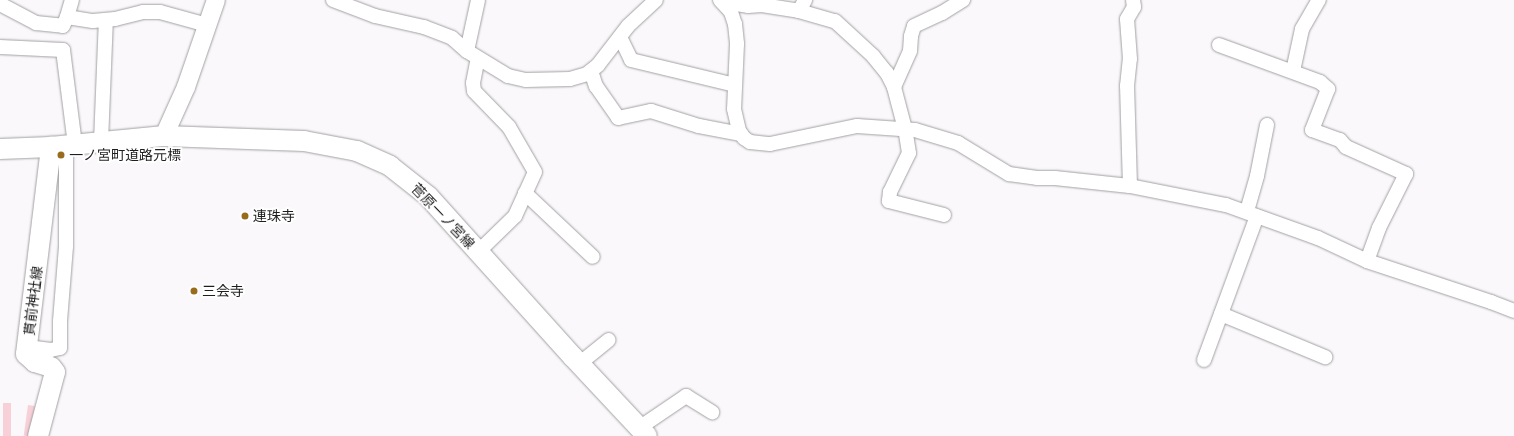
<!DOCTYPE html>
<html>
<head>
<meta charset="utf-8">
<style>
  body { margin:0 }
  #map { position:relative; width:1514px; height:436px; overflow:hidden; background:#faf8fb; font-family:"PT Serif","Noto Sans JP",serif }
  div>[style] { position:absolute }
  [style*='--x'] { left:calc(var(--x)*1px); top:calc(var(--y)*1px); width:calc(var(--w)*1px); rotate:calc(var(--a)*1deg) }
  .green>* { inset:0; background:#f7d0d8; transform-origin:0 0 }
  .roads { filter:drop-shadow(0 0 1px #a2a0a3) drop-shadow(0 0 1px #a2a0a3) }
  .minor>* { height:14px; margin:-7px; padding:0 7px; transform-origin:7px; border-radius:7px; background:#fff }
  .tertiary>* { height:18px; margin:-9px; padding:0 9px; transform-origin:9px; border-radius:9px; background:#fff }
  .secondary>* { height:20px; margin:-10px; padding:0 10px; transform-origin:10px; border-radius:10px; background:#fff }
  .dots>* { width:11px; height:11px; translate:-50% -50%; box-sizing:border-box; border:2px solid #fff; border-radius:50% }
  span { translate:-50% -50%; white-space:nowrap; text-align:center; line-height:1.15; -webkit-text-stroke:3.5px #fff; paint-order:stroke }
  .poi-label { font-size:14px; color:#1e1e1f }
  .left { translate:0 -50%; text-align:left }
  .street-label { font-size:14px; color:#1e1e1f }
</style>
</head>
<body>
<div id="map">
  <div class="green">
    <div style="left:3px;top:403px;width:8px;height:33px"></div>
    <div style="left:28px;top:405px;width:7px;height:31px;rotate:8deg"></div>
  </div>
  <div class="roads">
    <div class="minor">
      <div style="--x:333;--y:0;--w:45;--a:20.9"></div>
      <div style="--x:375;--y:16;--w:50;--a:12.7"></div>
      <div style="--x:424;--y:27;--w:30;--a:21"></div>
      <div style="--x:452;--y:38;--w:20;--a:41"></div>
      <div style="--x:467;--y:51;--w:48;--a:31.4"></div>
      <div style="--x:508;--y:76;--w:18;--a:13"></div>
      <div style="--x:526;--y:80;--w:44;--a:-1.3"></div>
      <div style="--x:570;--y:79;--w:18;--a:-16"></div>
      <div style="--x:587;--y:74;--w:14;--a:-39"></div>
      <div style="--x:598;--y:65;--w:49;--a:-52.4"></div>
      <div style="--x:628;--y:26;--w:38;--a:-43"></div>
      <div style="--x:720;--y:0;--w:16;--a:47"></div>
      <div style="--x:731;--y:12;--w:13;--a:72"></div>
      <div style="--x:735;--y:24;--w:20;--a:84"></div>
      <div style="--x:737;--y:44;--w:65;--a:92.6"></div>
      <div style="--x:734;--y:109;--w:23;--a:77"></div>
      <div style="--x:739;--y:131;--w:9;--a:54"></div>
      <div style="--x:744;--y:138;--w:7;--a:34"></div>
      <div style="--x:750;--y:142;--w:20;--a:6"></div>
      <div style="--x:770;--y:144;--w:89;--a:-11.7"></div>
      <div style="--x:857;--y:126;--w:58;--a:3.9"></div>
      <div style="--x:915;--y:130;--w:45;--a:16.8"></div>
      <div style="--x:958;--y:143;--w:60;--a:31.3"></div>
      <div style="--x:1009;--y:174;--w:28;--a:8"></div>
      <div style="--x:1037;--y:178;--w:18;--a:0"></div>
      <div style="--x:1055;--y:178;--w:75;--a:6.1"></div>
      <div style="--x:1130;--y:186;--w:98;--a:11.2"></div>
      <div style="--x:1226;--y:205;--w:98;--a:19.7"></div>
      <div style="--x:1318;--y:238;--w:54;--a:25.1"></div>
      <div style="--x:1367;--y:261;--w:131;--a:18.3"></div>
      <div style="--x:1491;--y:302;--w:25;--a:21"></div>
      <div style="--x:723;--y:2;--w:25;--a:9"></div>
      <div style="--x:748;--y:6;--w:14;--a:-4"></div>
      <div style="--x:762;--y:5;--w:37;--a:9"></div>
      <div style="--x:799;--y:11;--w:37;--a:16"></div>
      <div style="--x:835;--y:21;--w:52;--a:42.6"></div>
      <div style="--x:873;--y:56;--w:22;--a:51"></div>
      <div style="--x:887;--y:73;--w:16;--a:63"></div>
      <div style="--x:0;--y:4;--w:41;--a:27.8"></div>
      <div style="--x:36;--y:23;--w:27;--a:6"></div>
      <div style="--x:63;--y:26;--w:10;--a:-66"></div>
      <div style="--x:67;--y:17;--w:26;--a:9"></div>
      <div style="--x:93;--y:21;--w:22;--a:-5"></div>
      <div style="--x:115;--y:19;--w:29;--a:-14"></div>
      <div style="--x:143;--y:12;--w:17;--a:0"></div>
      <div style="--x:160;--y:12;--w:49;--a:15.5"></div>
      <div style="--x:799;--y:11;--w:13;--a:-61"></div>
      <div style="--x:67;--y:17;--w:18;--a:-74"></div>
      <div style="--x:620;--y:37;--w:25;--a:64"></div>
      <div style="--x:631;--y:60;--w:107;--a:13.5"></div>
      <div style="--x:1219;--y:45;--w:108;--a:20.1"></div>
      <div style="--x:1320;--y:82;--w:11;--a:41"></div>
      <div style="--x:1328;--y:89;--w:44;--a:111.3"></div>
      <div style="--x:1312;--y:130;--w:30;--a:20"></div>
      <div style="--x:1340;--y:140;--w:9;--a:49"></div>
      <div style="--x:1346;--y:147;--w:66;--a:24.2"></div>
      <div style="--x:1406;--y:174;--w:60;--a:116.6"></div>
      <div style="--x:1379;--y:228;--w:35;--a:110"></div>
      <div style="--x:0;--y:47;--w:63;--a:2.7"></div>
      <div style="--x:63;--y:50;--w:96;--a:82.8"></div>
      <div style="--x:467;--y:51;--w:52;--a:-77.8"></div>
      <div style="--x:591;--y:71;--w:16;--a:72"></div>
      <div style="--x:596;--y:86;--w:39;--a:55"></div>
      <div style="--x:618;--y:118;--w:34;--a:-12"></div>
      <div style="--x:651;--y:111;--w:50;--a:17.4"></div>
      <div style="--x:699;--y:126;--w:43;--a:10.8"></div>
      <div style="--x:1293;--y:71;--w:43;--a:-77.9"></div>
      <div style="--x:1302;--y:29;--w:34;--a:-60"></div>
      <div style="--x:101;--y:142;--w:122;--a:-87.7"></div>
      <div style="--x:1130;--y:186;--w:100;--a:-91.7"></div>
      <div style="--x:1127;--y:86;--w:27;--a:-84"></div>
      <div style="--x:1130;--y:59;--w:40;--a:-94.3"></div>
      <div style="--x:1127;--y:19;--w:14;--a:-60"></div>
      <div style="--x:1134;--y:7;--w:7;--a:-98"></div>
      <div style="--x:525;--y:193;--w:93;--a:43.3"></div>
      <div style="--x:1247;--y:211;--w:36;--a:-74"></div>
      <div style="--x:1257;--y:176;--w:52;--a:-78.9"></div>
      <div style="--x:944;--y:215;--w:57;--a:-165.7"></div>
      <div style="--x:889;--y:201;--w:9;--a:-84"></div>
      <div style="--x:890;--y:192;--w:43;--a:-64"></div>
      <div style="--x:909;--y:153;--w:24;--a:-99"></div>
      <div style="--x:905;--y:129;--w:43;--a:-104.7"></div>
      <div style="--x:894;--y:87;--w:39;--a:-66"></div>
      <div style="--x:910;--y:51;--w:15;--a:-86"></div>
      <div style="--x:911;--y:36;--w:10;--a:-73"></div>
      <div style="--x:914;--y:26;--w:31;--a:-25"></div>
      <div style="--x:942;--y:13;--w:25;--a:-32"></div>
      <div style="--x:478;--y:252;--w:52;--a:-44.2"></div>
      <div style="--x:515;--y:216;--w:48;--a:-65.6"></div>
      <div style="--x:535;--y:172;--w:52;--a:-120"></div>
      <div style="--x:509;--y:127;--w:50;--a:-134.2"></div>
      <div style="--x:474;--y:91;--w:8;--a:-97"></div>
      <div style="--x:473;--y:83;--w:25;--a:-79"></div>
      <div style="--x:1221;--y:314;--w:113;--a:22.5"></div>
      <div style="--x:27;--y:347;--w:24;--a:7"></div>
      <div style="--x:51;--y:350;--w:9;--a:-13"></div>
      <div style="--x:60;--y:348;--w:27;--a:-90"></div>
      <div style="--x:60;--y:321;--w:75;--a:-85.4"></div>
      <div style="--x:66;--y:246;--w:100;--a:-90"></div>
      <div style="--x:1204;--y:360;--w:153;--a:-69.8"></div>
      <div style="--x:579;--y:364;--w:38;--a:-39"></div>
      <div style="--x:639;--y:428;--w:57;--a:-34.2"></div>
      <div style="--x:686;--y:396;--w:31;--a:32"></div>
    </div>
    <div class="tertiary">
      <div style="--x:164;--y:136;--w:54;--a:-65.8"></div>
      <div style="--x:186;--y:87;--w:92;--a:-71"></div>
    </div>
    <div class="secondary">
      <div style="--x:0;--y:149;--w:51;--a:-2.2"></div>
      <div style="--x:51;--y:147;--w:114;--a:-5.6"></div>
      <div style="--x:164;--y:136;--w:140;--a:2"></div>
      <div style="--x:304;--y:141;--w:54;--a:10.7"></div>
      <div style="--x:357;--y:151;--w:36;--a:24"></div>
      <div style="--x:390;--y:166;--w:48;--a:38.3"></div>
      <div style="--x:428;--y:196;--w:217;--a:48"></div>
      <div style="--x:573;--y:357;--w:108;--a:46.9"></div>
      <div style="--x:38;--y:436;--w:66;--a:-75.1"></div>
      <div style="--x:55;--y:372;--w:6;--a:-129"></div>
      <div style="--x:51;--y:367;--w:17;--a:-163"></div>
      <div style="--x:35;--y:362;--w:12;--a:-138"></div>
      <div style="--x:26;--y:354;--w:209;--a:-83.1"></div>
    </div>
  </div>
  <div class="dots">
    <div style="left:61px;top:155px;background:#986c1a"></div>
    <div style="left:245px;top:216px;background:#986c1a"></div>
    <div style="left:194px;top:291px;background:#986c1a"></div>
  </div>
  <div class="poi-label">
    <span class="left" style="left:69px;top:155px">一ノ宮町道路元標</span>
    <span class="left" style="left:253px;top:216px">連珠寺</span>
    <span class="left" style="left:202px;top:291px">三会寺</span>
  </div>
  <div class="street-label">
    <span style="left:443px;top:216px;rotate:46deg">菅原一ノ宮線</span>
    <span style="left:33px;top:301px;rotate:-83deg">貫前神社線</span>
  </div>
</div>
</body>
</html>
